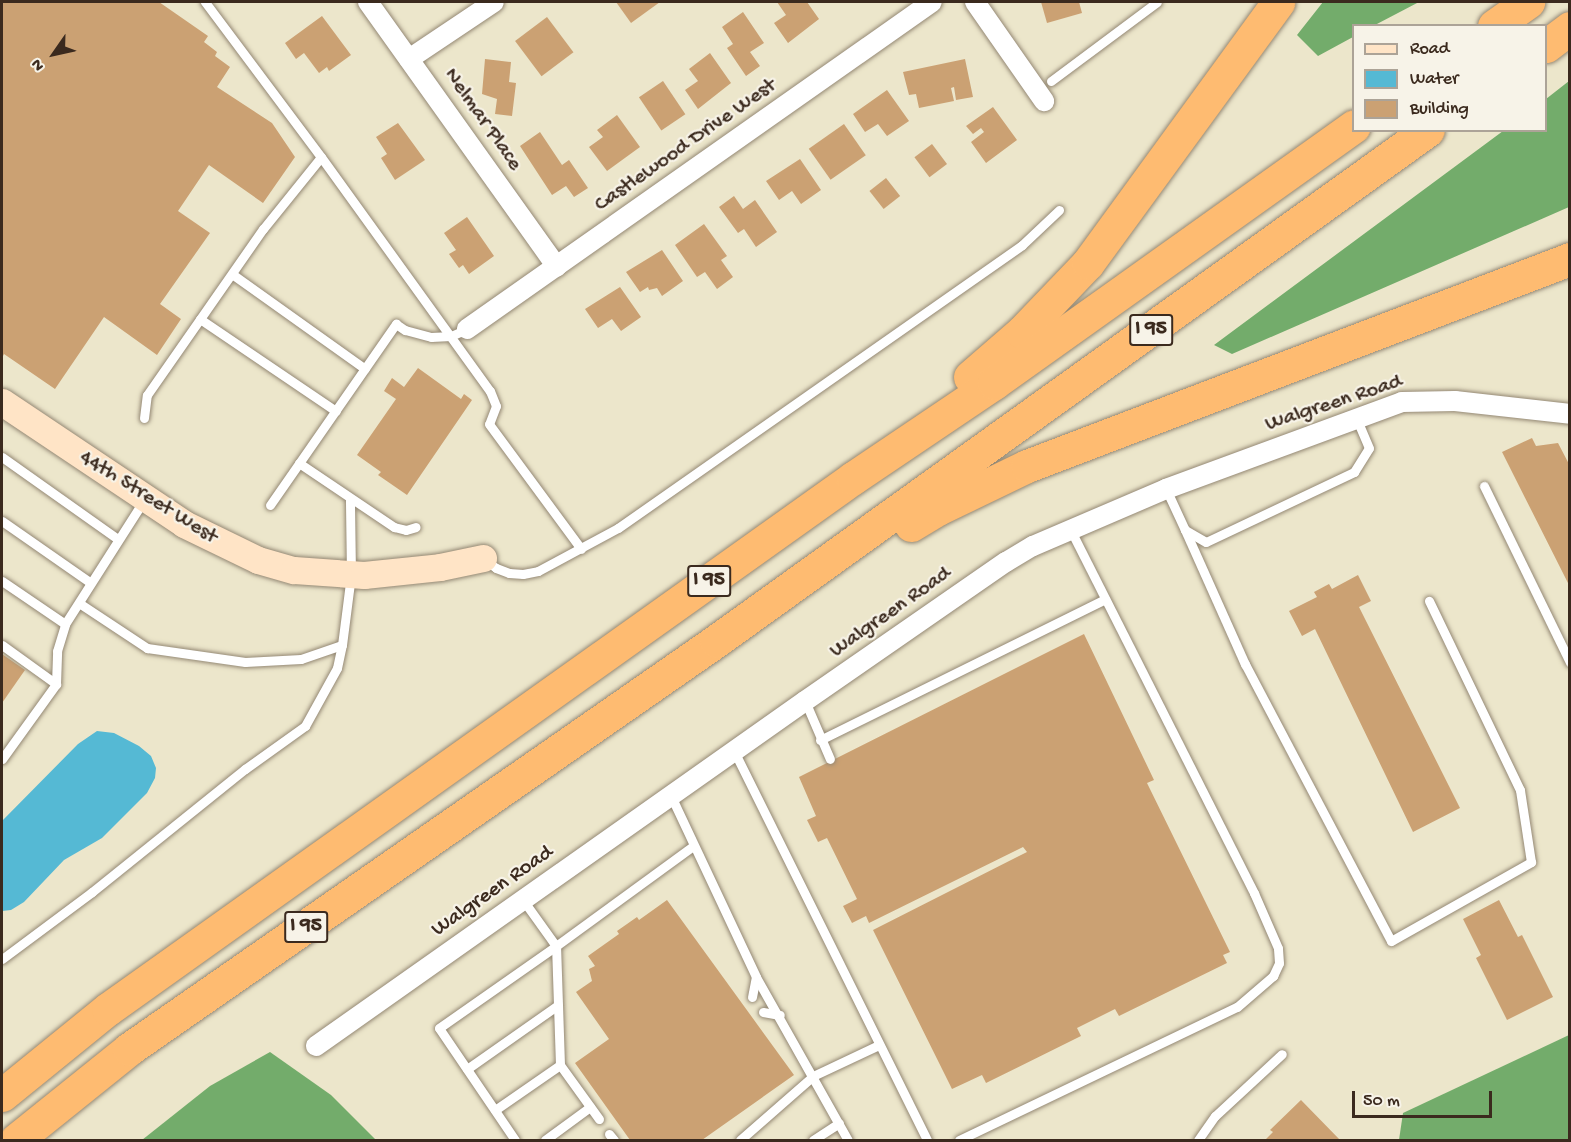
<!DOCTYPE html>
<html>
<head>
<meta charset="utf-8">
<style>
  body { margin:0 }
  #map { position:relative; width:1571px; height:1142px; overflow:hidden; background:#ece6cb; font-family:"Gochi Hand",sans-serif }
  div>[style] { position:absolute }
  [style*='--x'] { left:calc(var(--x)*1px); top:calc(var(--y)*1px); width:calc(var(--w)*1px); rotate:calc(var(--a)*1deg) }
  .forest>* { inset:0; background:#73ac6b }
  .water>* { inset:0; background:#55b9d4 }
  .building>* { inset:0; background:#cba173; transform-origin:0 0 }
  .roads { filter:drop-shadow(0 0 2px #948874) drop-shadow(0 0 2px #948874) }
  .lane>* { height:9px; margin:-4.5px; padding:0 4.5px; transform-origin:4.5px; border-radius:4.5px; background:#fff }
  .street>* { height:20px; margin:-10px; padding:0 10px; transform-origin:10px; border-radius:10px; background:#fff }
  .secondary>* { height:27px; margin:-13.5px; padding:0 13.5px; transform-origin:13.5px; border-radius:13.5px; background:#ffe4c6 }
  .highway>* { height:33px; margin:-16.5px; padding:0 16.5px; transform-origin:16.5px; border-radius:16.5px; background:#febb71 }
  span { translate:-50% -50%; white-space:nowrap; text-align:center; line-height:1.15; -webkit-text-stroke:4.5px #f7f3e8; paint-order:stroke }
  .shield-label span { padding:2px 4px; background:#f7f3e8; border:2px solid; border-radius:4px; -webkit-text-stroke-width:0 }
  .shield-label { font-size:21px; color:#3b2a1e; font-weight:700 }
  .street-label { font-size:22px; color:#3b2a1e }
  .frame { position:absolute; inset:0; border:3px solid #3b2a1e; pointer-events:none }
  .legend { position:absolute; left:1352px; top:24px; width:195px; height:108px; box-sizing:border-box; background:#f7f3e8; border:2px solid #aca397; margin:0; padding:8px 10px; list-style:none; font-size:18px; color:#3b2a1e }
  .legend li { display:flex; align-items:center; gap:12px; height:30px }
  .legend b { width:30px; border:2px solid #aca397 }
  .north { position:absolute; left:24px; top:24px; width:60px; height:60px; -webkit-text-stroke:4px #f7f3e8; paint-order:stroke; rotate:236deg; font-size:16px; font-weight:700; line-height:24px; text-align:center; color:#3b2a1e }
  .north::after { content:''; display:block; margin:auto; width:21px; height:27px; background:#3b2a1e; clip-path:polygon(50% 0,100% 100%,50% 72%,0 100%) }
  .scale { position:absolute; left:1352px; top:1091px; width:140px; height:27px; box-sizing:border-box; border:3px solid #3b2a1e; border-top:0; padding-left:8px; font-size:18px; line-height:21px; white-space:nowrap; color:#3b2a1e; -webkit-text-stroke:4px #f7f3e8; paint-order:stroke }
</style>
</head>
<body>
<div id="map">
  <div class="forest">
    <div style="clip-path:polygon(1323px 2px,1419px 2px,1375px 25px,1354px 26px,1353px 37px,1318px 56px,1297px 35px)"></div>
    <div style="clip-path:polygon(1569px 81px,1569px 207px,1232px 354px,1214px 345px,1503px 131px,1546px 130px,1546px 99px)"></div>
    <div style="clip-path:polygon(1569px 1035px,1569px 1140px,1399px 1140px,1403px 1113px)"></div>
    <div style="clip-path:polygon(270px 1052px,331px 1095px,376px 1140px,142px 1140px,210px 1086px)"></div>
  </div>
  <div class="water">
    <div style="clip-path:polygon(97px 731px,114px 733px,139px 746px,151px 756px,156px 768px,155px 778px,147px 793px,102px 838px,64px 860px,24px 902px,11px 910px,2px 911px,2px 821px,78px 744px)"></div>
  </div>
  <div class="building">
    <div style="clip-path:polygon(2px 2px,159px 2px,208px 36px,204px 42px,217px 52px,215px 56px,230px 67px,217px 87px,272px 123px,295px 157px,263px 203px,209px 165px,178px 211px,210px 233px,160px 304px,181px 319px,157px 355px,104px 317px,55px 389px,4px 354px,2px 358px)"></div>
    <div style="clip-path:polygon(616px 2px,660px 2px,631px 23px)"></div>
    <div style="clip-path:polygon(777px 2px,807px 2px,819px 19px,788px 43px,774px 23px,786px 15px)"></div>
    <div style="clip-path:polygon(1041px 2px,1079px 2px,1082px 13px,1047px 23px)"></div>
    <div style="clip-path:polygon(743px 12px,764px 43px,750px 52px,760px 66px,746px 76px,727px 48px,733px 44px,722px 27px)"></div>
    <div style="clip-path:polygon(322px 16px,351px 55px,329px 71px,327px 67px,319px 73px,304px 53px,296px 59px,285px 43px)"></div>
    <div style="left:547px;top:17px;width:44px;height:40px;rotate:53deg"></div>
    <div style="clip-path:polygon(710px 53px,731px 83px,698px 109px,685px 90px,698px 81px,689px 69px)"></div>
    <div style="clip-path:polygon(485px 59px,511px 62px,509px 82px,516px 83px,512px 116px,495px 114px,497px 99px,482px 94px)"></div>
    <div style="clip-path:polygon(965px 59px,973px 97px,956px 100px,954px 87px,951px 88px,954px 101px,919px 108px,916px 94px,909px 95px,903px 72px)"></div>
    <div style="left:663px;top:81px;width:40px;height:29px;rotate:56deg"></div>
    <div style="clip-path:polygon(887px 90px,909px 121px,887px 136px,878px 124px,865px 132px,853px 114px)"></div>
    <div style="clip-path:polygon(993px 107px,1017px 140px,986px 163px,971px 142px,984px 132px,981px 128px,973px 134px,966px 126px)"></div>
    <div style="clip-path:polygon(617px 115px,640px 147px,607px 171px,589px 147px,603px 137px,597px 130px)"></div>
    <div style="clip-path:polygon(398px 123px,425px 160px,395px 180px,381px 158px,387px 154px,376px 137px)"></div>
    <div style="left:844px;top:124px;width:38px;height:43px;rotate:55deg"></div>
    <div style="clip-path:polygon(540px 132px,562px 165px,569px 160px,588px 188px,574px 197px,566px 186px,552px 195px,520px 146px)"></div>
    <div style="left:932px;top:144px;width:25px;height:22px;rotate:53deg"></div>
    <div style="clip-path:polygon(800px 159px,821px 190px,801px 204px,792px 191px,779px 200px,766px 181px)"></div>
    <div style="left:886px;top:178px;width:23px;height:21px;rotate:52deg"></div>
    <div style="clip-path:polygon(734px 196px,743px 209px,755px 200px,777px 232px,756px 247px,744px 229px,738px 233px,719px 207px)"></div>
    <div style="clip-path:polygon(467px 217px,494px 256px,469px 274px,463px 265px,459px 268px,449px 254px,456px 250px,444px 233px)"></div>
    <div style="clip-path:polygon(704px 224px,727px 256px,721px 260px,733px 277px,717px 289px,705px 272px,697px 277px,675px 245px)"></div>
    <div style="clip-path:polygon(662px 250px,683px 281px,662px 296px,657px 288px,649px 290px,648px 287px,640px 292px,626px 272px)"></div>
    <div style="clip-path:polygon(620px 287px,641px 317px,621px 331px,612px 319px,598px 328px,585px 309px)"></div>
    <div style="clip-path:polygon(418px 368px,461px 399px,464px 394px,472px 400px,407px 495px,378px 475px,381px 472px,357px 455px,396px 399px,384px 391px,392px 378px,404px 387px)"></div>
    <div style="clip-path:polygon(1532px 438px,1536px 446px,1558px 443px,1570px 466px,1570px 587px,1502px 452px)"></div>
    <div style="clip-path:polygon(1358px 575px,1371px 601px,1359px 607px,1460px 808px,1413px 832px,1315px 629px,1302px 636px,1289px 611px,1317px 597px,1314px 592px,1329px 584px,1332px 589px)"></div>
    <div style="clip-path:polygon(1084px 634px,1154px 780px,1147px 783px,1230px 952px,1223px 955px,1227px 963px,1119px 1016px,1115px 1009px,1077px 1028px,1081px 1036px,986px 1083px,982px 1075px,952px 1089px,873px 930px,1027px 852px,1023px 847px,869px 923px,866px 916px,852px 923px,843px 906px,857px 899px,827px 838px,818px 842px,807px 820px,816px 816px,799px 777px)"></div>
    <div style="clip-path:polygon(2px 654px,25px 670px,2px 703px)"></div>
    <div style="clip-path:polygon(667px 900px,794px 1075px,702px 1140px,630px 1140px,575px 1063px,609px 1039px,576px 992px,592px 981px,589px 969px,595px 966px,588px 956px,619px 934px,617px 931px,637px 917px,639px 920px)"></div>
    <div style="clip-path:polygon(1499px 900px,1518px 937px,1522px 935px,1553px 997px,1507px 1020px,1476px 958px,1481px 955px,1463px 919px)"></div>
    <div style="clip-path:polygon(1301px 1100px,1340px 1140px,1265px 1140px,1273px 1132px,1270px 1130px)"></div>
  </div>
  <div class="roads">
    <div class="lane">
      <div style="--x:1051;--y:81;--w:132;--a:-36.7"></div>
      <div style="--x:321;--y:157;--w:289;--a:54.2"></div>
      <div style="--x:490;--y:391;--w:16;--a:68"></div>
      <div style="--x:496;--y:406;--w:19;--a:111"></div>
      <div style="--x:489;--y:424;--w:155;--a:53.6"></div>
      <div style="--x:232;--y:274;--w:163;--a:35.5"></div>
      <div style="--x:200;--y:319;--w:164;--a:34.1"></div>
      <div style="--x:144;--y:418;--w:23;--a:-83"></div>
      <div style="--x:147;--y:395;--w:203;--a:-55.1"></div>
      <div style="--x:263;--y:229;--w:92;--a:-51.1"></div>
      <div style="--x:321;--y:157;--w:194;--a:-126.8"></div>
      <div style="--x:2;--y:457;--w:142;--a:35.3"></div>
      <div style="--x:299;--y:463;--w:115;--a:34"></div>
      <div style="--x:394;--y:527;--w:12;--a:14"></div>
      <div style="--x:406;--y:530;--w:10;--a:-17"></div>
      <div style="--x:1484;--y:486;--w:196;--a:64"></div>
      <div style="--x:1166;--y:489;--w:45;--a:65.1"></div>
      <div style="--x:1185;--y:530;--w:24;--a:30"></div>
      <div style="--x:1206;--y:542;--w:164;--a:-25.3"></div>
      <div style="--x:1354;--y:472;--w:28;--a:-58"></div>
      <div style="--x:1369;--y:448;--w:34;--a:-113"></div>
      <div style="--x:270;--y:505;--w:221;--a:-55.2"></div>
      <div style="--x:396;--y:324;--w:11;--a:34"></div>
      <div style="--x:405;--y:330;--w:27;--a:15"></div>
      <div style="--x:431;--y:337;--w:20;--a:-3"></div>
      <div style="--x:451;--y:336;--w:17;--a:-24"></div>
      <div style="--x:2;--y:521;--w:108;--a:34.9"></div>
      <div style="--x:1185;--y:530;--w:147;--a:65.9"></div>
      <div style="--x:1245;--y:664;--w:313;--a:62.2"></div>
      <div style="--x:1391;--y:941;--w:161;--a:-29.4"></div>
      <div style="--x:1531;--y:862;--w:73;--a:-98.7"></div>
      <div style="--x:1520;--y:790;--w:210;--a:-115.7"></div>
      <div style="--x:484;--y:559;--w:15;--a:37"></div>
      <div style="--x:496;--y:568;--w:14;--a:21"></div>
      <div style="--x:509;--y:573;--w:14;--a:4"></div>
      <div style="--x:523;--y:574;--w:15;--a:-11"></div>
      <div style="--x:538;--y:571;--w:91;--a:-28.3"></div>
      <div style="--x:618;--y:528;--w:493;--a:-35"></div>
      <div style="--x:1022;--y:245;--w:51;--a:-43.4"></div>
      <div style="--x:2;--y:581;--w:76;--a:34.3"></div>
      <div style="--x:79;--y:603;--w:82;--a:33.5"></div>
      <div style="--x:147;--y:648;--w:99;--a:8.1"></div>
      <div style="--x:245;--y:662;--w:56;--a:-3.1"></div>
      <div style="--x:301;--y:659;--w:43;--a:-18.9"></div>
      <div style="--x:2;--y:645;--w:67;--a:35.8"></div>
      <div style="--x:805;--y:701;--w:63;--a:66.7"></div>
      <div style="--x:820;--y:740;--w:318;--a:-26.3"></div>
      <div style="--x:734;--y:751;--w:434;--a:63.6"></div>
      <div style="--x:2;--y:759;--w:92;--a:-54.2"></div>
      <div style="--x:56;--y:684;--w:33;--a:-88"></div>
      <div style="--x:57;--y:651;--w:28;--a:-73"></div>
      <div style="--x:65;--y:624;--w:147;--a:-57.5"></div>
      <div style="--x:671;--y:796;--w:200;--a:64.8"></div>
      <div style="--x:756;--y:977;--w:187;--a:60.6"></div>
      <div style="--x:2;--y:959;--w:112;--a:-36.7"></div>
      <div style="--x:92;--y:892;--w:196;--a:-38.8"></div>
      <div style="--x:245;--y:769;--w:74;--a:-35.6"></div>
      <div style="--x:305;--y:726;--w:66;--a:-61.1"></div>
      <div style="--x:337;--y:668;--w:24;--a:-78"></div>
      <div style="--x:342;--y:645;--w:71;--a:-82.7"></div>
      <div style="--x:351;--y:575;--w:75;--a:-90.8"></div>
      <div style="--x:752;--y:997;--w:20;--a:-79"></div>
      <div style="--x:763;--y:1012;--w:17;--a:10"></div>
      <div style="--x:467;--y:1069;--w:111;--a:-35.1"></div>
      <div style="--x:495;--y:1110;--w:79;--a:-34.7"></div>
      <div style="--x:599;--y:1119;--w:67;--a:-125.8"></div>
      <div style="--x:560;--y:1065;--w:119;--a:-91.9"></div>
      <div style="--x:556;--y:946;--w:170;--a:-36.1"></div>
      <div style="--x:609;--y:1134;--w:8;--a:50"></div>
      <div style="--x:515;--y:1140;--w:135;--a:-124.2"></div>
      <div style="--x:439;--y:1028;--w:143;--a:-35"></div>
      <div style="--x:556;--y:946;--w:57;--a:-125.7"></div>
      <div style="--x:545;--y:1140;--w:56;--a:-36.3"></div>
      <div style="--x:740;--y:1140;--w:97;--a:-41.2"></div>
      <div style="--x:813;--y:1076;--w:73;--a:-25.2"></div>
      <div style="--x:813;--y:1140;--w:31;--a:-33"></div>
      <div style="--x:959;--y:1140;--w:308;--a:-25.6"></div>
      <div style="--x:1237;--y:1007;--w:48;--a:-40.7"></div>
      <div style="--x:1273;--y:976;--w:14;--a:-65"></div>
      <div style="--x:1279;--y:963;--w:15;--a:-94"></div>
      <div style="--x:1278;--y:948;--w:60;--a:-113.6"></div>
      <div style="--x:1254;--y:893;--w:409;--a:-116.8"></div>
      <div style="--x:1198;--y:1140;--w:29;--a:-55"></div>
      <div style="--x:1215;--y:1116;--w:91;--a:-42.8"></div>
    </div>
    <div class="street">
      <div style="--x:368;--y:2;--w:325;--a:54.5"></div>
      <div style="--x:975;--y:2;--w:121;--a:55.1"></div>
      <div style="--x:409;--y:59;--w:102;--a:-33.8"></div>
      <div style="--x:467;--y:329;--w:568;--a:-35.12"></div>
      <div style="--x:316;--y:1046;--w:598;--a:-35.2"></div>
      <div style="--x:805;--y:701;--w:244;--a:-34.7"></div>
      <div style="--x:1006;--y:562;--w:31;--a:-31"></div>
      <div style="--x:1033;--y:546;--w:145;--a:-23.2"></div>
      <div style="--x:1166;--y:489;--w:252;--a:-20.2"></div>
      <div style="--x:1402;--y:402;--w:53;--a:-1.1"></div>
      <div style="--x:1455;--y:401;--w:116;--a:6.4"></div>
    </div>
    <div class="secondary">
      <div style="--x:2;--y:402;--w:219;--a:33.8"></div>
      <div style="--x:184;--y:524;--w:82;--a:25.9"></div>
      <div style="--x:258;--y:560;--w:37;--a:16"></div>
      <div style="--x:294;--y:570;--w:70;--a:4.1"></div>
      <div style="--x:364;--y:575;--w:76;--a:-6"></div>
      <div style="--x:440;--y:567;--w:44;--a:-11.8"></div>
    </div>
    <div class="highway">
      <div style="--x:1494;--y:26;--w:42;--a:-35.2"></div>
      <div style="--x:1546;--y:46;--w:30;--a:-37"></div>
      <div style="--x:970;--y:377;--w:69;--a:-40.9"></div>
      <div style="--x:1022;--y:332;--w:95;--a:-46.3"></div>
      <div style="--x:1088;--y:263;--w:323;--a:-53.9"></div>
      <div style="--x:911;--y:525;--w:31;--a:-31"></div>
      <div style="--x:938;--y:509;--w:99;--a:-25.8"></div>
      <div style="--x:1027;--y:466;--w:581;--a:-20.87"></div>
      <div style="--x:2;--y:1095;--w:136;--a:-39.1"></div>
      <div style="--x:108;--y:1009;--w:915;--a:-35.48"></div>
      <div style="--x:853;--y:478;--w:170;--a:-34"></div>
      <div style="--x:994;--y:383;--w:442;--a:-35.5"></div>
      <div style="--x:16;--y:1140;--w:145;--a:-38.8"></div>
      <div style="--x:129;--y:1049;--w:715;--a:-34.8"></div>
      <div style="--x:716;--y:641;--w:876;--a:-35.67"></div>
    </div>
  </div>
  <div class="shield-label">
    <span style="left:1151px;top:330px">I 95</span>
    <span style="left:709px;top:581px">I 95</span>
    <span style="left:306px;top:927px">I 95</span>
  </div>
  <div class="street-label">
    <span style="left:482px;top:120px;rotate:55deg">Nelmar Place</span>
    <span style="left:686px;top:146px;rotate:-35deg">Castlewood Drive West</span>
    <span style="left:1334px;top:404px;rotate:-18deg">Walgreen Road</span>
    <span style="left:148px;top:498px;rotate:32deg">44th Street West</span>
    <span style="left:891px;top:613px;rotate:-35deg">Walgreen Road</span>
    <span style="left:493px;top:892px;rotate:-35deg">Walgreen Road</span>
  </div>
  <div class="frame"></div>
  <ul class="legend">
  <li><b style="height:8px;background:#ffe4c6"></b>Road</li>
  <li><b style="height:16px;background:#55b9d4"></b>Water</li>
  <li><b style="height:16px;background:#cba173"></b>Building</li>
  </ul>
  <div class="north">N</div>
  <div class="scale">50 m</div>
</div>
</body>
</html>
